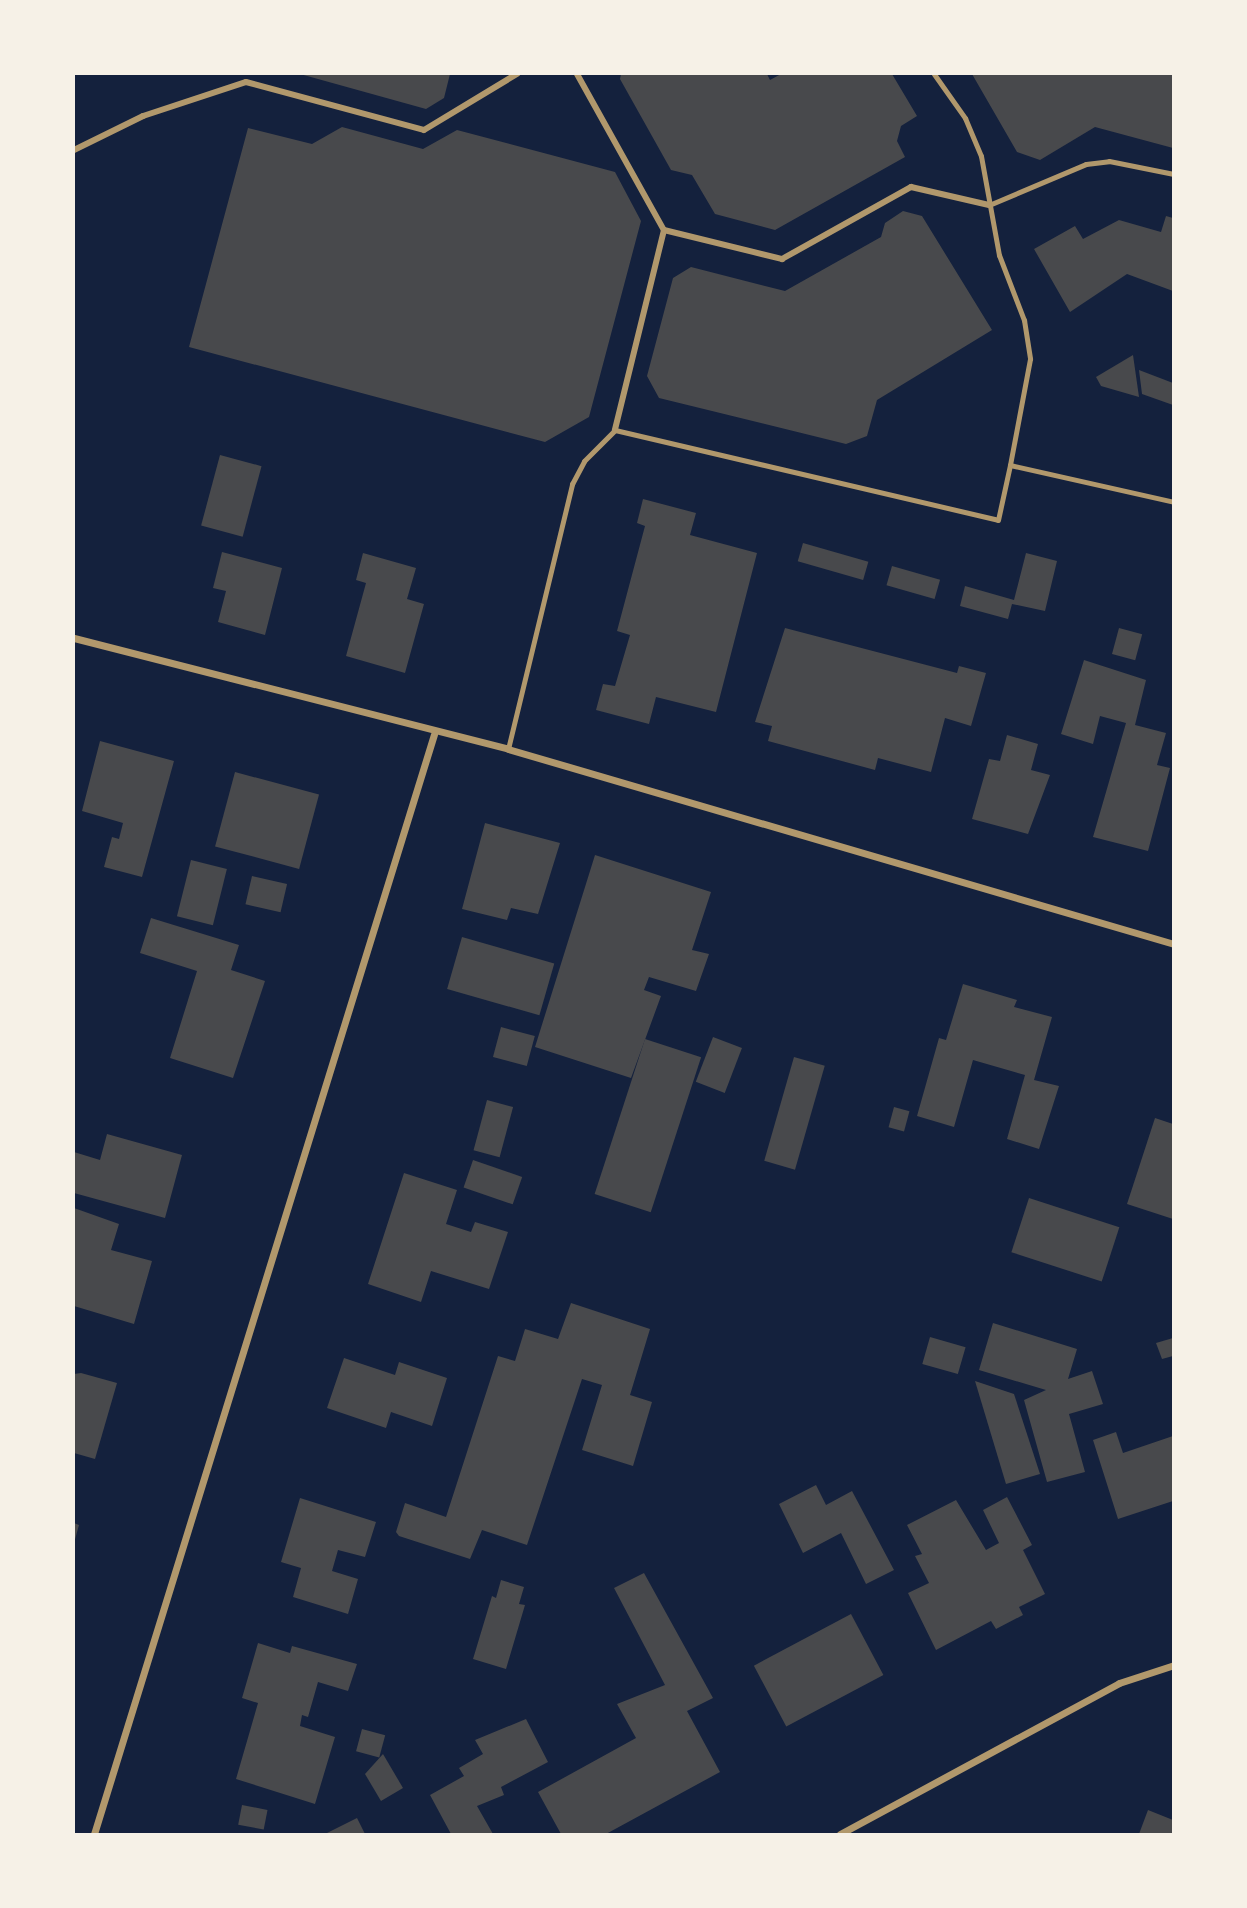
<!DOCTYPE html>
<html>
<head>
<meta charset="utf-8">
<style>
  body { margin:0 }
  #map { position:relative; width:1247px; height:1908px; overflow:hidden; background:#14213d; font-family:Ubuntu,sans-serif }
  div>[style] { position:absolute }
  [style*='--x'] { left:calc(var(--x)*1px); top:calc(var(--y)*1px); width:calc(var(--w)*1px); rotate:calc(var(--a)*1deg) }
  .building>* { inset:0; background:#48494c; transform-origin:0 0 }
  .service>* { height:5px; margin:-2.5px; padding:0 2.5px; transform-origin:2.5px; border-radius:2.5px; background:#b1986c }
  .pedestrian>* { height:6px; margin:-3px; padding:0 3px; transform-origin:3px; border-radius:3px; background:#b1986c }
  .minor>* { height:7px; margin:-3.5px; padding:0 3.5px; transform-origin:3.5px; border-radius:3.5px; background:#b1986c }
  span { translate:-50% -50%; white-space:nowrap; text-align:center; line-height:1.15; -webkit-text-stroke:5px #f6f1e7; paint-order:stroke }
  .frame { position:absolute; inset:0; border:75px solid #f6f1e7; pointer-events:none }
</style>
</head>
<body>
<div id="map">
  <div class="building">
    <div style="clip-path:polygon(300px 74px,450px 74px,444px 98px,426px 109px)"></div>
    <div style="clip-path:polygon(621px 74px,767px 74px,770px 80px,781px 74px,892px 74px,917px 116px,901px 126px,897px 141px,905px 157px,775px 230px,715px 214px,692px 175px,671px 170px,620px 79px)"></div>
    <div style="clip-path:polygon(972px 74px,1173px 74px,1173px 148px,1095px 127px,1040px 160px,1017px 152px)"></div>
    <div style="clip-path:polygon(342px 127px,423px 149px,457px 130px,615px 172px,641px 221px,589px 417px,545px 442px,189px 347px,248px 128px,312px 144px)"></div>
    <div style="clip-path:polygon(903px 211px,922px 216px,992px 330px,877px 400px,867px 436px,846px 444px,659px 398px,647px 376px,673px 278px,691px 267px,785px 291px,881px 237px,885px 223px)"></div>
    <div style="clip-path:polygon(1166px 216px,1173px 218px,1173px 291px,1127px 274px,1070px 312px,1034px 249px,1075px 226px,1083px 239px,1119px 220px,1161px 232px)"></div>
    <div style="clip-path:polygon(1133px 355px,1139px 397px,1101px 386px,1096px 377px)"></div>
    <div style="clip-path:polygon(1139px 370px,1173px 383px,1173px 405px,1142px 394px)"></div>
    <div style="left:220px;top:455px;width:43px;height:73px;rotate:15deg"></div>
    <div style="clip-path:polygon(643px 499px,696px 513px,690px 535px,757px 553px,716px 712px,656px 697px,649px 724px,596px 710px,603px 684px,615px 686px,630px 635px,617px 631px,645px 526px,637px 523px)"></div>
    <div style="left:803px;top:543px;width:68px;height:19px;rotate:16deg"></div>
    <div style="clip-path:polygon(222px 552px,282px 568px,265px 635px,218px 622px,226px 591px,213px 588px)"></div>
    <div style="clip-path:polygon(363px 553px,416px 568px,407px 599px,424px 604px,405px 673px,346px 656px,366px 583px,356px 580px)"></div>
    <div style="clip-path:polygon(1026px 553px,1057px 561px,1045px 611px,1012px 604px,1008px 619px,960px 606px,965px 586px,1014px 600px)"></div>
    <div style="left:892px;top:566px;width:50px;height:20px;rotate:16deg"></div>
    <div style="clip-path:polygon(785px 628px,957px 673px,959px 666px,986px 673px,971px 726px,945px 718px,931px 772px,878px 758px,875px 770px,768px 741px,772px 726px,755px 722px)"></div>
    <div style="left:1119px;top:628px;width:24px;height:27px;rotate:15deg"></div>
    <div style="clip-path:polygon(1084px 660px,1146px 680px,1135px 725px,1166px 733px,1157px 765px,1170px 768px,1148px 851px,1093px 837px,1126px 723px,1100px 716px,1093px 744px,1061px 734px)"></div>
    <div style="clip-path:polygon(1007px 735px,1038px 744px,1031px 770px,1050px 775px,1028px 834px,972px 819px,989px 759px,1000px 761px)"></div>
    <div style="clip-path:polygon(100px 741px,174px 761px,142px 877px,104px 867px,112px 837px,119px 839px,123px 823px,82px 811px)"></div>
    <div style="left:235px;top:772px;width:87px;height:77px;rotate:15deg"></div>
    <div style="clip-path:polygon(485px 823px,560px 843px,538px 914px,511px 908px,507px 920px,462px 909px)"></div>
    <div style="clip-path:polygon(595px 855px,711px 892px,692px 950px,709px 954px,696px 991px,649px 977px,644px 990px,661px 996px,631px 1078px,535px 1047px)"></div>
    <div style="left:191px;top:860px;width:37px;height:58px;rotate:14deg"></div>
    <div style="left:252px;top:876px;width:36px;height:29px;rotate:13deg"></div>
    <div style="clip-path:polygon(151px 918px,239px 945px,231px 970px,265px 981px,233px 1078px,170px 1058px,197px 971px,140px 953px)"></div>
    <div style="left:462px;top:937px;width:96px;height:54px;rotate:16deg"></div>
    <div style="clip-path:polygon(963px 984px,1017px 1000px,1014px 1007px,1052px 1017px,1034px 1080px,1059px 1086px,1039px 1149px,1007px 1139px,1025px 1075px,973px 1060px,954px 1127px,917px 1116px,939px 1038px,946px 1040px)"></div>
    <div style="left:501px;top:1027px;width:35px;height:31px;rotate:15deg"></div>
    <div style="left:713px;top:1037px;width:31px;height:48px;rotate:21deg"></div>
    <div style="left:645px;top:1039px;width:59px;height:163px;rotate:18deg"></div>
    <div style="left:794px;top:1057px;width:32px;height:108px;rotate:16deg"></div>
    <div style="left:487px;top:1100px;width:27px;height:52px;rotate:15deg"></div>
    <div style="left:894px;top:1107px;width:16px;height:21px;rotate:15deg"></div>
    <div style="clip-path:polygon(1155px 1118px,1173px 1124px,1173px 1219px,1127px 1204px)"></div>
    <div style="clip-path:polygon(107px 1134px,182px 1155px,165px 1218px,74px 1193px,74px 1152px,100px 1160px)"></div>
    <div style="left:473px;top:1160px;width:52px;height:29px;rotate:19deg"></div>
    <div style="clip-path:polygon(404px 1173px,457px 1190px,446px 1224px,471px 1232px,475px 1222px,508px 1232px,489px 1289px,431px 1271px,421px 1302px,368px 1284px)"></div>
    <div style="left:1029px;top:1198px;width:95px;height:57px;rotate:18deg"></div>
    <div style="clip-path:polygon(74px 1208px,119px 1224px,111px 1250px,152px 1261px,134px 1324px,74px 1306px)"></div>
    <div style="clip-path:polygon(571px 1303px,650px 1329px,630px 1395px,652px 1402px,633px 1466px,582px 1450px,602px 1385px,582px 1379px,527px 1545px,482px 1530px,470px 1559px,399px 1536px,396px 1532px,405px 1503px,446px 1517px,498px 1356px,515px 1361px,525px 1329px,558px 1339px)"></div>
    <div style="clip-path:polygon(993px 1323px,1077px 1349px,1068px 1379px,1092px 1371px,1103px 1404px,1069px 1414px,1085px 1472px,1047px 1482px,1024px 1400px,1046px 1390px,979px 1370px)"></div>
    <div style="left:930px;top:1337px;width:37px;height:28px;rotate:16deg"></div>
    <div style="clip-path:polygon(1173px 1338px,1173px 1356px,1162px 1359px,1156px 1343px)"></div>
    <div style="clip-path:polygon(344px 1358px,395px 1375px,399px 1362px,447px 1378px,432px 1426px,391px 1412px,386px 1428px,327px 1408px)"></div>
    <div style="clip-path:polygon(81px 1373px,117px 1383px,95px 1459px,74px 1453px,74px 1374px)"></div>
    <div style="clip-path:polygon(975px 1381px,1014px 1394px,1040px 1474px,1006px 1484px)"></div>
    <div style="clip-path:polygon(1116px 1432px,1123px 1453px,1173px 1436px,1173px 1501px,1118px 1519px,1093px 1440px)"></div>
    <div style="clip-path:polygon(816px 1485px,826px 1505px,852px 1491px,894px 1570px,866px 1584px,841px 1533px,803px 1553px,779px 1504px)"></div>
    <div style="clip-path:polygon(1007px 1497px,1032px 1545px,1023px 1550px,1045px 1594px,1019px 1607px,1023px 1615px,996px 1629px,991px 1621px,936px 1650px,908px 1593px,929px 1583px,915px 1556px,922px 1554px,907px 1525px,956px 1500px,986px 1550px,999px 1543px,983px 1510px)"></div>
    <div style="clip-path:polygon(300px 1498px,376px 1522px,365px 1557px,338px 1550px,332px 1571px,358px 1579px,348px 1614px,293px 1597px,301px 1568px,281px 1562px)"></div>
    <div style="clip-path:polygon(74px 1523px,79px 1525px,74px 1543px)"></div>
    <div style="clip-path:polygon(644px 1573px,713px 1698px,687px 1711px,720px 1772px,606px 1834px,561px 1834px,538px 1792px,636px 1738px,617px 1704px,665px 1685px,614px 1588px)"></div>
    <div style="clip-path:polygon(501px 1580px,524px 1587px,519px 1604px,525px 1605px,506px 1669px,473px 1659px,492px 1596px,496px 1598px)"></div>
    <div style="left:851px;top:1614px;width:69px;height:110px;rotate:62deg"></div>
    <div style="clip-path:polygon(258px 1643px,290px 1653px,292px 1646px,357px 1664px,348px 1691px,318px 1682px,308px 1717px,302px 1715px,300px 1726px,335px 1737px,315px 1804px,236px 1779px,258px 1703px,242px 1698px)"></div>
    <div style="clip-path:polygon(526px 1719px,548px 1762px,501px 1787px,504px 1795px,477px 1806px,493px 1834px,451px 1834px,430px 1795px,464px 1776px,459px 1768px,483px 1754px,475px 1740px)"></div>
    <div style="left:362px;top:1729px;width:24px;height:23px;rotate:15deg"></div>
    <div style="clip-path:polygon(383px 1754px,403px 1788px,381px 1801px,365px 1774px)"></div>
    <div style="left:242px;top:1805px;width:26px;height:20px;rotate:11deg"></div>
    <div style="clip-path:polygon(1148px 1810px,1173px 1820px,1173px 1834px,1139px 1834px)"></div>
    <div style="clip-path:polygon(357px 1818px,365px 1834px,325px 1834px)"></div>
  </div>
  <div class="service">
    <div style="--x:934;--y:74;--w:54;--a:54.8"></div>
    <div style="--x:965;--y:118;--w:41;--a:67.2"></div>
    <div style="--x:981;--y:156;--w:101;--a:79.7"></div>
    <div style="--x:999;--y:255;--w:70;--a:69"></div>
    <div style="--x:1024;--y:320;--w:39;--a:81"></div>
    <div style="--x:1030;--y:359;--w:108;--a:100.7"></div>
    <div style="--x:989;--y:205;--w:105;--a:-22.9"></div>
    <div style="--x:1086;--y:164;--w:23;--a:-7"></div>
    <div style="--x:1109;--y:161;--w:66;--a:11.3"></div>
    <div style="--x:508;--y:749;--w:273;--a:-76.4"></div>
    <div style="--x:572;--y:484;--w:26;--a:-62"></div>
    <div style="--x:584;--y:461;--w:44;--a:-45"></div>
    <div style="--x:615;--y:430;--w:393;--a:13.2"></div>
    <div style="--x:998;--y:520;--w:56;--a:-77.7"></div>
    <div style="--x:1010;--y:465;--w:168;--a:12.7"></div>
  </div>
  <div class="pedestrian">
    <div style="--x:577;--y:74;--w:179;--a:60.9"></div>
    <div style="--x:664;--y:230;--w:206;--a:103.8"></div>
    <div style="--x:74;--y:150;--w:77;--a:-26.2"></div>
    <div style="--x:143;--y:116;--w:108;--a:-18.3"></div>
    <div style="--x:246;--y:82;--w:184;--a:15.1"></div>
    <div style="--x:424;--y:130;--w:109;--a:-31.1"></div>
    <div style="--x:664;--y:230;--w:122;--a:13.8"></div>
    <div style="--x:782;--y:259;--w:148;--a:-29.2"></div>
    <div style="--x:911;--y:187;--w:80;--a:13"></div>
  </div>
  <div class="minor">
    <div style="--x:74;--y:638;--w:448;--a:14.3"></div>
    <div style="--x:508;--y:749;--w:694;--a:16.32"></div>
    <div style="--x:94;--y:1834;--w:1151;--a:-72.82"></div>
    <div style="--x:840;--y:1834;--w:317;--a:-28.4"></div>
    <div style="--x:1119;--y:1683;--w:58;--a:-18.1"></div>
  </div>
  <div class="frame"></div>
</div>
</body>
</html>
